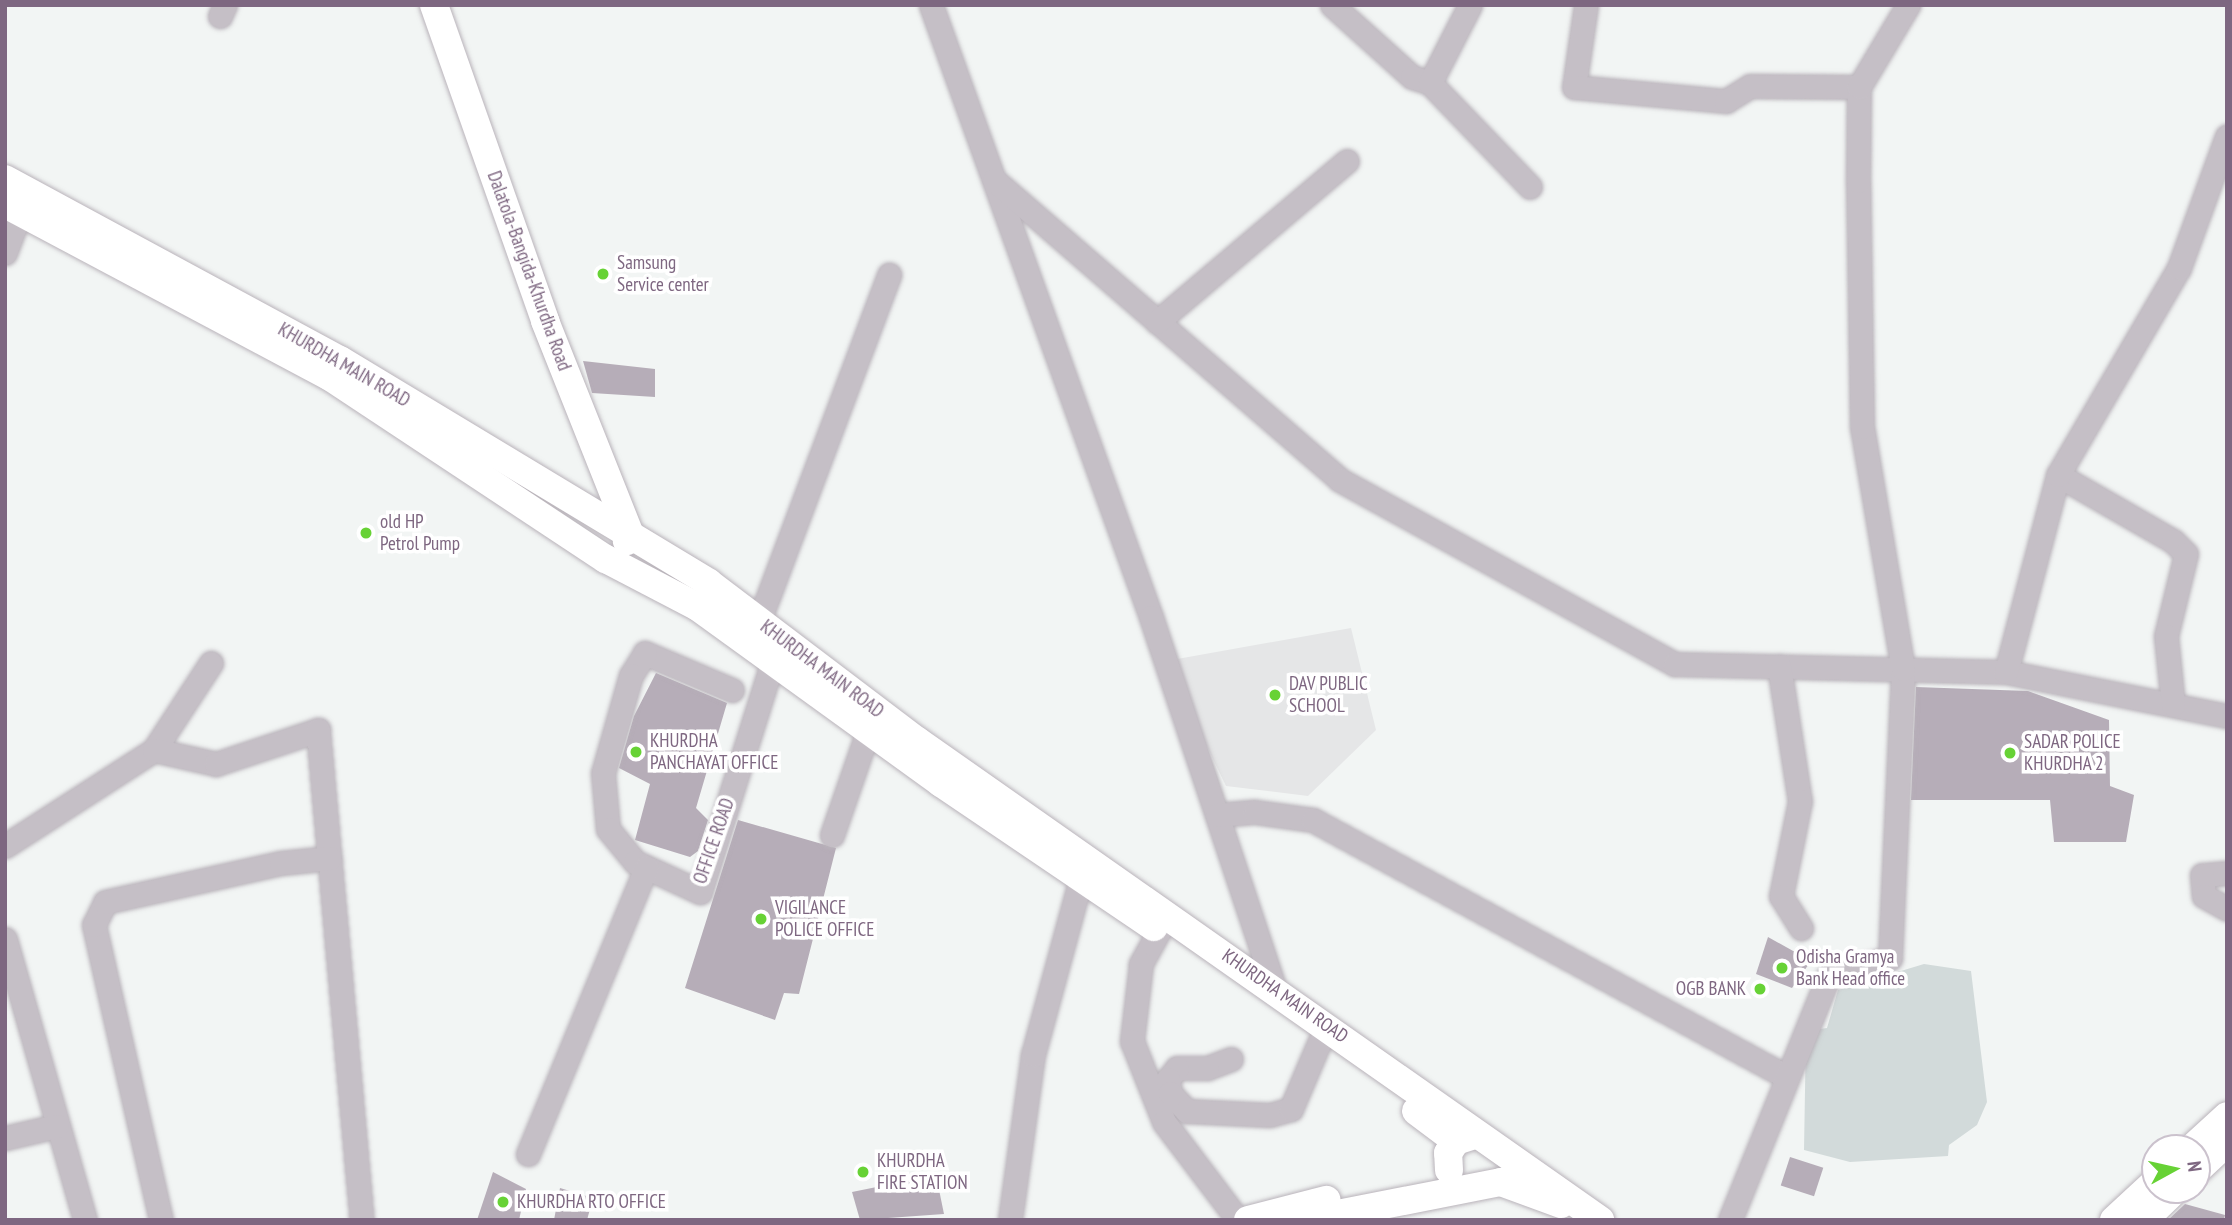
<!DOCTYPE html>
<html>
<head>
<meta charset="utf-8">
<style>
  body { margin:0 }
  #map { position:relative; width:2232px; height:1225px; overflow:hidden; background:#f2f5f4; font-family:"PT Sans Narrow",sans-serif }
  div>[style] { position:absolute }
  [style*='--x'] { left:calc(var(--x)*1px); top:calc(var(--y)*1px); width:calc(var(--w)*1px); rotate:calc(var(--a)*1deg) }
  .built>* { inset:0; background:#e5e6e7 }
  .green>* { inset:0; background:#d2dada }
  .building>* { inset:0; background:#b6adb8; transform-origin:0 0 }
  .roads { filter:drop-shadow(0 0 2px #b9b3ba) drop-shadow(0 0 2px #b9b3ba) }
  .minor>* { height:23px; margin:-11.5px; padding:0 11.5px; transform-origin:11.5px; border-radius:11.5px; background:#c5bfc6 }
  .major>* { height:28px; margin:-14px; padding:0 14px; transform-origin:14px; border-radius:14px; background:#fff }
  .dots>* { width:19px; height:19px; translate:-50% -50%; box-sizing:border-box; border:4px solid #fff; border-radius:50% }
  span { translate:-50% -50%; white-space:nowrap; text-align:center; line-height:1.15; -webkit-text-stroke:7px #fff; paint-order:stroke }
  .poi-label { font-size:19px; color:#7e6781 }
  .left { translate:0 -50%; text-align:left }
  .right { translate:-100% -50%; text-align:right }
  .street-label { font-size:19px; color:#7e6781 }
  .frame { position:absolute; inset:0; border:7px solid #7e6781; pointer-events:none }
  .north { position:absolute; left:2141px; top:1134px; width:70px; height:70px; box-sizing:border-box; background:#fff; border:2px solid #cbc2cd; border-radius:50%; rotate:82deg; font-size:19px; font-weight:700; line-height:28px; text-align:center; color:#7e6781 }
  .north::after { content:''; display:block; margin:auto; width:24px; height:32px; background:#67d235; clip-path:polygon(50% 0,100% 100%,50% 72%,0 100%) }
</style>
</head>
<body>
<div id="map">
  <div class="built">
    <div style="clip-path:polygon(1351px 628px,1376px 730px,1308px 796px,1226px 786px,1166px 661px)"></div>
  </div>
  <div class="green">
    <div style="clip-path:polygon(1924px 964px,1971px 971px,1987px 1102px,1977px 1125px,1949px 1145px,1948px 1156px,1850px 1162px,1804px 1150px,1806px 1031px,1827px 1028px,1838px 990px)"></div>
  </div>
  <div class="building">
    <div style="clip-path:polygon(583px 361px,655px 369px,655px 397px,592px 393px)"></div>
    <div style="clip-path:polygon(656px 673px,727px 703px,696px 808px,708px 820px,698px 851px,690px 857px,635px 840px,650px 784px,619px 768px,634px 716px)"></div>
    <div style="clip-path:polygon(1916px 687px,2028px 691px,2109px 720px,2110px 786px,2134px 795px,2126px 842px,2054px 842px,2050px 800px,1911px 800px)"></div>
    <div style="clip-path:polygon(738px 820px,836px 848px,799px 994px,784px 993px,775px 1020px,685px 988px)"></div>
    <div style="clip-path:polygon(1768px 937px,1811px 961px,1792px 988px,1756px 974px)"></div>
    <div style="left:1790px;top:1157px;width:35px;height:30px;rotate:18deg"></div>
    <div style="clip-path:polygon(493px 1172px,526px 1189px,519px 1220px,477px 1220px)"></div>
    <div style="clip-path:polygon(936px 1175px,944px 1214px,860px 1220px,852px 1192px)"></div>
    <div style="clip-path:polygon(560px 1188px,593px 1198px,587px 1220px,554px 1220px)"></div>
    <div style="clip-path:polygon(2185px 1204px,2225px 1215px,2224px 1220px,2168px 1220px)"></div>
  </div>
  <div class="roads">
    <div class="minor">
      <div style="--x:931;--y:5;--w:650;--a:70.23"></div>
      <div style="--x:1151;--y:617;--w:392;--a:71.6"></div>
      <div style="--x:1332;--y:5;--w:108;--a:42"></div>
      <div style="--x:1412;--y:77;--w:19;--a:18"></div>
      <div style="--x:1430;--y:83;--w:144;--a:46.1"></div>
      <div style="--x:1586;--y:5;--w:83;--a:98.3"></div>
      <div style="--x:1574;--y:87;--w:153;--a:5.3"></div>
      <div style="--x:1726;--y:101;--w:28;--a:-32"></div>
      <div style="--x:1750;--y:86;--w:109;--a:0.5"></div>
      <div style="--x:220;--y:16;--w:12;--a:-66"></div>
      <div style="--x:1430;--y:83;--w:88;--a:-62.9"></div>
      <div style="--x:994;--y:180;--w:458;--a:40.9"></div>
      <div style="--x:1340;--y:480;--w:382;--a:28.8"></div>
      <div style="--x:1675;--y:664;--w:331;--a:1.4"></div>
      <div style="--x:2006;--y:672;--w:225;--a:11.3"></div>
      <div style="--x:5;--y:253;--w:43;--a:-69.4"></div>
      <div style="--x:1157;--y:322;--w:249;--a:-40.3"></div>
      <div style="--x:2058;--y:475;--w:133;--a:29.9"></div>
      <div style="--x:2173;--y:541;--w:18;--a:45"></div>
      <div style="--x:2186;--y:554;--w:84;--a:103.7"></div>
      <div style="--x:2166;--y:636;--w:69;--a:84.2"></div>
      <div style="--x:759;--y:621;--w:370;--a:-69.4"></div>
      <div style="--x:1779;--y:666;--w:137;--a:81.2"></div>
      <div style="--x:1800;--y:801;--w:97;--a:101.3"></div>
      <div style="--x:1781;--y:896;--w:38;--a:58"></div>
      <div style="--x:2006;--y:672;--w:204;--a:-75.2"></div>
      <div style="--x:2058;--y:475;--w:240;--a:-59.7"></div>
      <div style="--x:2179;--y:268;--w:140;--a:-70"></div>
      <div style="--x:732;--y:690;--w:95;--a:-157"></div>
      <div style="--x:645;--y:653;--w:26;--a:122"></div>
      <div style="--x:631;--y:675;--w:102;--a:105.9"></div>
      <div style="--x:603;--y:773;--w:56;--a:84.9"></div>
      <div style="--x:608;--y:829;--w:43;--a:50.7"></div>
      <div style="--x:635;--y:862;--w:72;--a:24.8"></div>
      <div style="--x:700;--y:892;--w:242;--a:-72.5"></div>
      <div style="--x:154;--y:750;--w:104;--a:-56.8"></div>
      <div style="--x:1217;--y:815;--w:38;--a:-5"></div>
      <div style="--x:1255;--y:812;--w:59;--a:7.9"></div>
      <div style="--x:1313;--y:820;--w:539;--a:28.47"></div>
      <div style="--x:832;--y:835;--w:110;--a:-70.9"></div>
      <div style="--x:5;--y:846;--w:177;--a:-32.8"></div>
      <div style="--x:154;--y:750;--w:64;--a:12.7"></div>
      <div style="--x:216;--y:764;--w:108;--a:-18.4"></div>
      <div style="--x:318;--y:730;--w:492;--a:84.9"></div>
      <div style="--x:2227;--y:873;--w:25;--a:175"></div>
      <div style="--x:2202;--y:875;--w:21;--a:85"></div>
      <div style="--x:2204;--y:896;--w:26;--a:29"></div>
      <div style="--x:1159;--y:931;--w:38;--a:119"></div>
      <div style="--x:1141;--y:964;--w:78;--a:96.7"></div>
      <div style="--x:1132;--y:1041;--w:87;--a:68.4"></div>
      <div style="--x:1164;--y:1122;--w:123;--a:52.9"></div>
      <div style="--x:5;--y:939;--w:292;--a:74.1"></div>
      <div style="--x:1231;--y:1059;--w:26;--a:159"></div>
      <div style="--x:1207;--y:1068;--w:30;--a:180"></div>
      <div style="--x:1177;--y:1068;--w:14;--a:129"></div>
      <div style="--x:1168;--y:1079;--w:14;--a:82"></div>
      <div style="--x:1170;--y:1093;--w:25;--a:47"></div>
      <div style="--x:1187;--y:1111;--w:83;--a:2.8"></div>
      <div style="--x:1270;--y:1115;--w:22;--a:-16"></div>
      <div style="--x:1291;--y:1109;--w:72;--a:-67"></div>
      <div style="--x:5;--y:1138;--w:53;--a:-13"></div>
      <div style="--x:528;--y:1154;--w:310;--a:-67.6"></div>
      <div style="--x:161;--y:1220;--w:303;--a:-102.8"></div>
      <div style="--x:94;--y:925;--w:25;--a:-64"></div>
      <div style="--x:105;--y:902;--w:180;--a:-12.5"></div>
      <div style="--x:281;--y:863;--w:49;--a:-5.8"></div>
      <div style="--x:1010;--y:1220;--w:167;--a:-82.1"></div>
      <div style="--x:1033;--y:1055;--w:183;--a:-74.8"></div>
      <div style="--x:1730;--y:1220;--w:262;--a:-68"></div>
      <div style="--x:1828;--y:977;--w:65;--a:-17"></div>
      <div style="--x:1890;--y:958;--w:289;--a:-87.4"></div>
      <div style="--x:1903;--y:669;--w:245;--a:-99.6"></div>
      <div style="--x:1862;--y:427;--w:246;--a:-90.9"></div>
      <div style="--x:1858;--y:181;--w:94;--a:-89.4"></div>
      <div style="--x:1859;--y:87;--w:96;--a:-59.1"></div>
    </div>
    <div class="major">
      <div style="--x:434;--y:5;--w:335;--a:70.6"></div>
      <div style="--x:545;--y:321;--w:230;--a:68.3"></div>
      <div style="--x:630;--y:535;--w:7;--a:117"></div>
      <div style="--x:5;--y:179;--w:381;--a:28.4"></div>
      <div style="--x:340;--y:360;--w:431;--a:31.1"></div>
      <div style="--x:709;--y:583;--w:260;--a:37.2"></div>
      <div style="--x:916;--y:740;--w:836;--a:35.06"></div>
      <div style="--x:5;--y:204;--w:367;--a:28"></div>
      <div style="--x:329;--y:376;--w:332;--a:33.5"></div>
      <div style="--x:606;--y:559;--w:104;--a:27.6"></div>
      <div style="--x:698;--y:607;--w:300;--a:35.9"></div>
      <div style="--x:941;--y:783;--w:257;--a:34.1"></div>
      <div style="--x:1416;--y:1111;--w:50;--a:36.9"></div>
      <div style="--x:2192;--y:1148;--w:47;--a:-42.4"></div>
      <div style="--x:1449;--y:1170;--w:17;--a:-93"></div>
      <div style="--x:1448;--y:1153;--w:14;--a:-56"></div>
      <div style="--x:1456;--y:1141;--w:19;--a:-18"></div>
      <div style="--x:2197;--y:1170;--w:41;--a:-43"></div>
      <div style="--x:1248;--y:1220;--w:81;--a:-14.4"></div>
      <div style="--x:1307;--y:1220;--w:198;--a:-11.1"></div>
      <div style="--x:1501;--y:1182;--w:64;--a:20.1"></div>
      <div style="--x:2114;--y:1220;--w:56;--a:-42.8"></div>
      <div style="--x:2144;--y:1220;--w:43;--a:-44.1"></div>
    </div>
  </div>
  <div class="dots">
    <div style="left:603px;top:274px;background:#67d235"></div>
    <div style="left:366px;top:533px;background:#67d235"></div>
    <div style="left:1275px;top:695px;background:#67d235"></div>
    <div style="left:636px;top:752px;background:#67d235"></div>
    <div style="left:2010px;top:753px;background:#67d235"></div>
    <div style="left:761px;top:919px;background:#67d235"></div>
    <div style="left:1782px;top:968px;background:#67d235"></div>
    <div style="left:1760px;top:989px;background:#67d235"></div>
    <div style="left:863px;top:1172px;background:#67d235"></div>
    <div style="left:503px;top:1202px;background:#67d235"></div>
  </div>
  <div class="poi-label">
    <span class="left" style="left:617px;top:274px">Samsung<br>Service center</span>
    <span class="left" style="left:380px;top:533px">old HP<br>Petrol Pump</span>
    <span class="left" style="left:1289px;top:695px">DAV PUBLIC<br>SCHOOL</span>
    <span class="left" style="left:650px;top:752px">KHURDHA<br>PANCHAYAT OFFICE</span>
    <span class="left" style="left:2024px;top:753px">SADAR POLICE<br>KHURDHA 2</span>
    <span class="left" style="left:775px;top:919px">VIGILANCE<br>POLICE OFFICE</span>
    <span class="left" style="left:1796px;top:968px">Odisha Gramya<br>Bank Head office</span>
    <span class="right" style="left:1746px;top:989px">OGB BANK</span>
    <span class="left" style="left:877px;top:1172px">KHURDHA<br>FIRE STATION</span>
    <span class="left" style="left:517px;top:1202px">KHURDHA RTO OFFICE</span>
  </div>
  <div class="street-label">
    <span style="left:529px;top:271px;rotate:70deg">Dalatola-Bangida-Khurdha Road</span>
    <span style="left:344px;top:365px;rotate:30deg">KHURDHA MAIN ROAD</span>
    <span style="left:822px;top:669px;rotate:37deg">KHURDHA MAIN ROAD</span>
    <span style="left:714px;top:841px;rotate:-71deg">OFFICE ROAD</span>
    <span style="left:1285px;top:996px;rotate:35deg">KHURDHA MAIN ROAD</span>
  </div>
  <div class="frame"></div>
  <div class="north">N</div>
</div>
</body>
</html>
